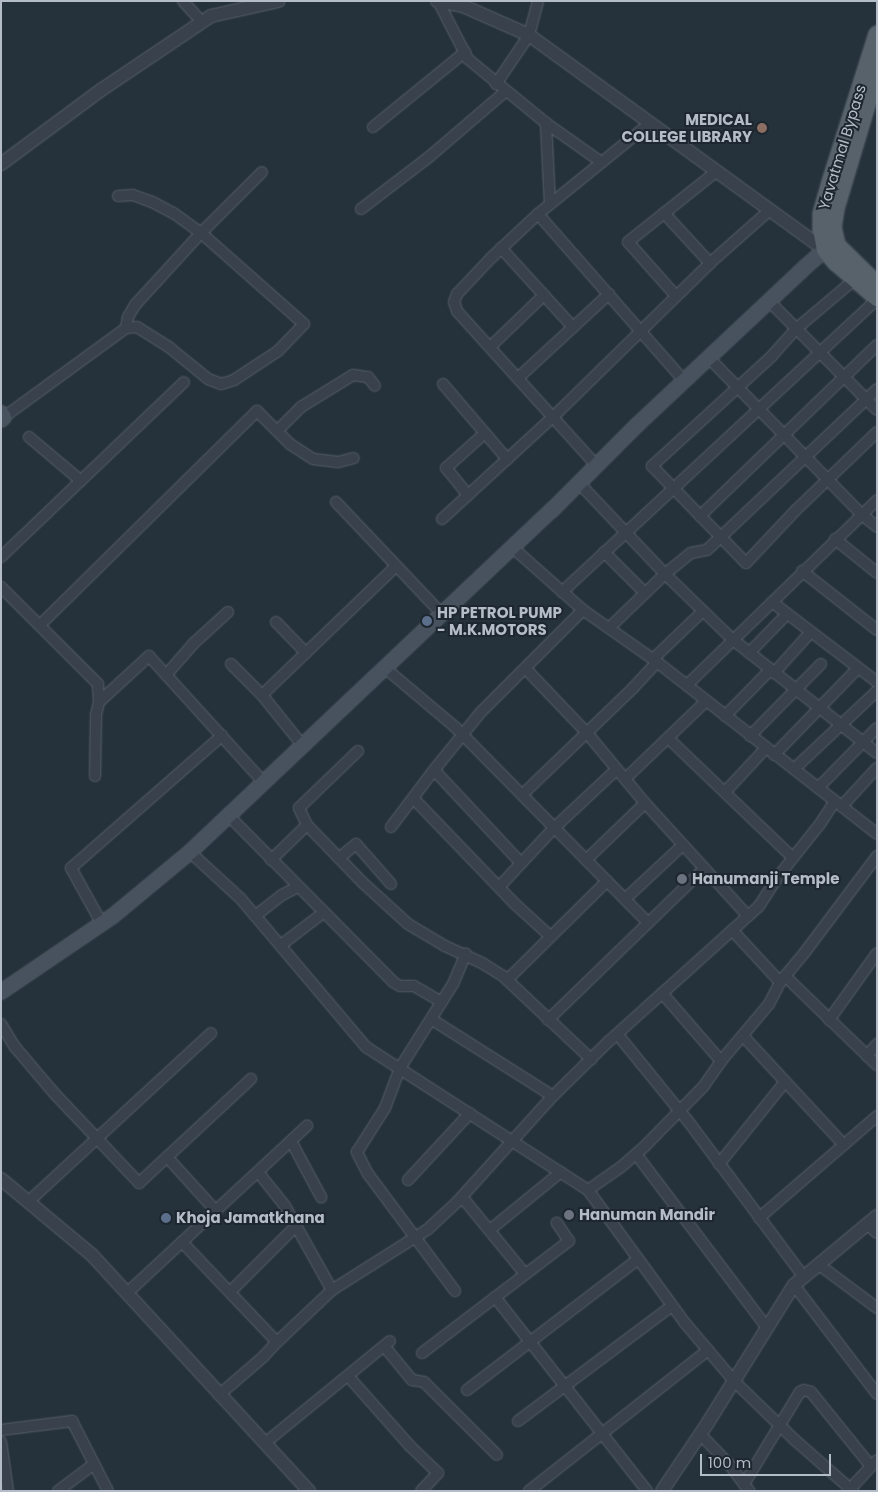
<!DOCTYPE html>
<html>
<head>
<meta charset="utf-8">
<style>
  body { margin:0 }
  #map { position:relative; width:878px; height:1492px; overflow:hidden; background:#25313b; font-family:Poppins,sans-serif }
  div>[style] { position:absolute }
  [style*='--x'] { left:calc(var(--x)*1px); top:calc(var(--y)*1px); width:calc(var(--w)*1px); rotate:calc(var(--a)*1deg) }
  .roads { filter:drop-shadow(0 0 1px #576069) drop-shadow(0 0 1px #576069) }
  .minor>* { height:10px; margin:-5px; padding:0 5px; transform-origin:5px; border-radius:5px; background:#39424c }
  .tertiary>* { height:12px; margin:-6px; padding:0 6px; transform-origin:6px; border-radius:6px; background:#39424c }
  .secondary>* { height:14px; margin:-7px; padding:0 7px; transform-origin:7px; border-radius:7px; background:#47525e }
  .primary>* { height:16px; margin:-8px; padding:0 8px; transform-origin:8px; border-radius:8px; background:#57626b }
  .dots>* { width:14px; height:14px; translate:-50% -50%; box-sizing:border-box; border:2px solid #1e2730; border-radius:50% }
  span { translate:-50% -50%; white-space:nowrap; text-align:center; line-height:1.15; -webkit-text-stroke:4px #1e2730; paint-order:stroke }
  .poi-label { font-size:15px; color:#b4bdc7; font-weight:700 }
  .right { translate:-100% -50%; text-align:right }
  .left { translate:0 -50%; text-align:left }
  .street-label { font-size:15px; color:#b4bdc7 }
  .frame { position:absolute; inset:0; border:2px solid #b4bdc7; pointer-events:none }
  .scale { position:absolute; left:700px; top:1454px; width:131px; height:22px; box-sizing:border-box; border:2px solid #b4bdc7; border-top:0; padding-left:6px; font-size:15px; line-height:18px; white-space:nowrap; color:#b4bdc7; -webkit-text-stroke:4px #1e2730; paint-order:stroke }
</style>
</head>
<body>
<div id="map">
  <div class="roads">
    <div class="minor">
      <div style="--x:183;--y:1;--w:28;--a:48"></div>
      <div style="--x:438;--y:1;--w:65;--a:62.7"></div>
      <div style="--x:468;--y:59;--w:101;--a:39.4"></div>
      <div style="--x:546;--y:123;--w:67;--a:35.3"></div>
      <div style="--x:496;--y:84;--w:59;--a:-56"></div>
      <div style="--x:529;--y:35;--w:35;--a:-75"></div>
      <div style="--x:546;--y:123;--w:81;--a:87.2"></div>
      <div style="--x:373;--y:127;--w:119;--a:-39.2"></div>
      <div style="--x:361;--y:209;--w:86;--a:-37.4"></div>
      <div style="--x:429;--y:157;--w:101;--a:-40.6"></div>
      <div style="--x:664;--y:213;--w:68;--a:47.4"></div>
      <div style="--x:538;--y:214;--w:222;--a:48.8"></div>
      <div style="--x:501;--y:248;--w:107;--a:47.7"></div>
      <div style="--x:854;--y:280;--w:76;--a:139.8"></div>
      <div style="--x:796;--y:329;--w:36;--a:132"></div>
      <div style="--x:772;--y:356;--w:163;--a:137.5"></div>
      <div style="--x:652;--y:466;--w:135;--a:45.9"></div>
      <div style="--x:746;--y:563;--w:73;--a:-46.7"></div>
      <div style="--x:796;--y:510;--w:112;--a:-43.9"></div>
      <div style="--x:676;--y:296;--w:72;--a:-131.6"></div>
      <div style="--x:628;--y:242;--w:114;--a:-38.6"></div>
      <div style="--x:769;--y:301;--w:153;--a:45.3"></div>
      <div style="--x:126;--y:328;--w:11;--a:-80"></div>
      <div style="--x:128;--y:317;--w:14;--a:-60"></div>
      <div style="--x:135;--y:305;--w:98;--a:-47.5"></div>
      <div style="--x:201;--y:233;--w:86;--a:-45"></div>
      <div style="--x:490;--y:347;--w:75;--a:-43.9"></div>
      <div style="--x:709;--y:358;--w:218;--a:45.7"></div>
      <div style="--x:861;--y:514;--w:21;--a:39"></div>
      <div style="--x:518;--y:378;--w:124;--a:-42.7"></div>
      <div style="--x:443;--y:384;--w:99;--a:49.5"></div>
      <div style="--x:4;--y:417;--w:151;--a:-36.1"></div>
      <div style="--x:126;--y:328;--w:11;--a:-5"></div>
      <div style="--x:137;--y:327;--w:39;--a:32"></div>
      <div style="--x:170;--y:348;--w:49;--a:39.2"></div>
      <div style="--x:208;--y:379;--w:14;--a:21"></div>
      <div style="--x:221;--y:384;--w:14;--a:-17"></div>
      <div style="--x:234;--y:380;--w:53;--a:-33.4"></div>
      <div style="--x:278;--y:351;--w:37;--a:-46"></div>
      <div style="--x:304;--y:324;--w:137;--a:-138.5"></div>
      <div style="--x:201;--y:233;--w:34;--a:-144"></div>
      <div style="--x:173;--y:213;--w:24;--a:-152"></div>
      <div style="--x:152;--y:202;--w:20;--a:-160"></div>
      <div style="--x:133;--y:195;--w:15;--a:176"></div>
      <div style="--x:277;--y:431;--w:34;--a:-45"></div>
      <div style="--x:301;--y:407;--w:61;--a:-31.6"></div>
      <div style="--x:353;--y:375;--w:15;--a:8"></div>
      <div style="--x:368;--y:377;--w:11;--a:52"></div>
      <div style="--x:29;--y:437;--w:68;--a:40.2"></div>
      <div style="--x:596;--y:465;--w:207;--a:-132.1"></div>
      <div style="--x:457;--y:311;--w:9;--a:-108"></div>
      <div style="--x:454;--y:302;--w:9;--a:-69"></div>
      <div style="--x:457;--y:294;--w:50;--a:-46.6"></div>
      <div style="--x:491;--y:258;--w:64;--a:-43.1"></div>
      <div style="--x:538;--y:214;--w:144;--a:-39.1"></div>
      <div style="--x:579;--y:483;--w:125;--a:46.6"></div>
      <div style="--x:665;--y:574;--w:93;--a:44.1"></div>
      <div style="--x:732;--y:639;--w:184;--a:38.2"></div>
      <div style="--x:468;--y:495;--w:35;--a:-129"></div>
      <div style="--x:446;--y:468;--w:52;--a:-41.9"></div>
      <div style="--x:336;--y:502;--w:154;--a:46.6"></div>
      <div style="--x:700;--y:516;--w:246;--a:-44"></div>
      <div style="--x:442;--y:519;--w:151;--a:-42.6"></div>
      <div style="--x:553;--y:417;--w:220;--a:-44.4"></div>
      <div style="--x:710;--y:263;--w:80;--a:-41.5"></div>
      <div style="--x:835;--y:539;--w:54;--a:39"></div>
      <div style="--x:512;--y:547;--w:95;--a:41.6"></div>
      <div style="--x:583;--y:610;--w:90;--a:35.1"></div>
      <div style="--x:657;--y:662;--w:279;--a:38"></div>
      <div style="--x:604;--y:552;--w:58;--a:45"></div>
      <div style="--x:1;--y:557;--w:253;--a:-43.7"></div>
      <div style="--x:802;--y:571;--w:95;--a:38.2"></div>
      <div style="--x:1;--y:587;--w:137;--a:45"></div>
      <div style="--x:98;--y:684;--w:18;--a:87"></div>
      <div style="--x:99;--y:702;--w:13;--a:103"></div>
      <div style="--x:96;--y:715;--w:61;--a:90.9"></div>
      <div style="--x:562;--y:592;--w:430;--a:-42.9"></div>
      <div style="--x:772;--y:602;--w:132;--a:37.3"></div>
      <div style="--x:276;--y:622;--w:43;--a:45.9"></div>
      <div style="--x:40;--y:625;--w:305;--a:-44.6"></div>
      <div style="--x:257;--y:411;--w:47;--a:45"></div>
      <div style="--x:290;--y:444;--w:27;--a:33"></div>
      <div style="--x:313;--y:459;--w:25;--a:7"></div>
      <div style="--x:338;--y:462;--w:16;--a:-14"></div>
      <div style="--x:609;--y:628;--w:78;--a:-44"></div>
      <div style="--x:665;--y:574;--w:33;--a:-39"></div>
      <div style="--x:691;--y:553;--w:16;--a:-11"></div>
      <div style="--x:707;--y:550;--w:234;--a:-43.4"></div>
      <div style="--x:749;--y:653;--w:54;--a:-45.7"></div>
      <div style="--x:653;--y:659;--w:69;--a:-43.8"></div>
      <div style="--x:231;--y:664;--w:44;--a:45"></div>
      <div style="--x:262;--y:695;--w:65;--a:51.2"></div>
      <div style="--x:385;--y:668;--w:92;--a:40.1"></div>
      <div style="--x:455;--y:727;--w:275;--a:45.4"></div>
      <div style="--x:525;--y:668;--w:90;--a:46.4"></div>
      <div style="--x:587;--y:733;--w:91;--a:50.4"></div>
      <div style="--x:645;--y:803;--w:153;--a:47.7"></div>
      <div style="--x:774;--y:673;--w:54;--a:-48"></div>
      <div style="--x:166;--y:675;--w:43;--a:-48.8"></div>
      <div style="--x:194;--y:643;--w:46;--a:-42.4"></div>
      <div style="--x:687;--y:685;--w:265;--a:-44.2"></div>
      <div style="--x:262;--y:695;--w:186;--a:-43.9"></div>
      <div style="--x:99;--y:702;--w:68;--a:-42.6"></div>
      <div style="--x:149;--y:656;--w:171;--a:47.8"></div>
      <div style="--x:725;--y:716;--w:64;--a:-45.6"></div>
      <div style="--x:750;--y:736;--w:101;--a:-45.4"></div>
      <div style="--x:668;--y:738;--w:173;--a:43.8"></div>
      <div style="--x:358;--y:751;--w:82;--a:136"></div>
      <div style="--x:299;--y:808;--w:19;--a:65"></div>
      <div style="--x:307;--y:825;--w:79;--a:46"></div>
      <div style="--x:362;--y:882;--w:62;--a:42.4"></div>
      <div style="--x:408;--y:924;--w:43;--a:30.7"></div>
      <div style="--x:445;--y:946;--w:41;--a:24.7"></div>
      <div style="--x:482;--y:963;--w:26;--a:32"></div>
      <div style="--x:504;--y:977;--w:120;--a:43.3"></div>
      <div style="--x:774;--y:755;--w:121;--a:-46"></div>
      <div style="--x:794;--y:769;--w:114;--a:-43.2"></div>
      <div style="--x:434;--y:770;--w:127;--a:46.9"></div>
      <div style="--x:625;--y:779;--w:112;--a:-43.9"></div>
      <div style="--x:818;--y:788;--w:84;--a:-45.5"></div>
      <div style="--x:725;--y:792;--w:59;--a:-47.1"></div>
      <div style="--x:523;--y:794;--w:153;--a:-43.9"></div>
      <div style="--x:633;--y:688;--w:35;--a:-47"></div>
      <div style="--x:413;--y:798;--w:146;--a:46.1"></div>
      <div style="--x:514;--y:903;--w:49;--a:42.5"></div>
      <div style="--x:842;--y:806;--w:52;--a:-47.4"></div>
      <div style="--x:229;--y:816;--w:233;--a:45.3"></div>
      <div style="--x:393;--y:982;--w:8;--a:30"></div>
      <div style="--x:400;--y:986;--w:14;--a:0"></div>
      <div style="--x:414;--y:986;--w:32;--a:30"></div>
      <div style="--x:391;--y:827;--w:71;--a:-53"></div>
      <div style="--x:434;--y:770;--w:75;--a:-51"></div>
      <div style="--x:481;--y:712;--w:144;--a:-45"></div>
      <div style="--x:190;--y:852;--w:69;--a:42.7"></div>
      <div style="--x:241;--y:899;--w:194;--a:49.8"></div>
      <div style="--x:366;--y:1047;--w:264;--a:32.8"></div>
      <div style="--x:588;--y:1190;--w:165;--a:53.9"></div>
      <div style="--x:685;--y:1323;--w:76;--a:49.8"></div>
      <div style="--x:734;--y:1381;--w:86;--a:44.1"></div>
      <div style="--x:796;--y:1441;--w:76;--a:41.3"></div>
      <div style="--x:339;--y:858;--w:22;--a:-39"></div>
      <div style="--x:356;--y:844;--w:53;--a:48.8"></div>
      <div style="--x:271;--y:860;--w:50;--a:-44.2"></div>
      <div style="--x:586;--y:860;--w:82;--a:-44"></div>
      <div style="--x:499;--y:887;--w:81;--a:-47"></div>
      <div style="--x:554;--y:828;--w:86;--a:-43.1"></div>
      <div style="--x:625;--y:899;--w:79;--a:-43"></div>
      <div style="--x:255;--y:916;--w:34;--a:-38"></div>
      <div style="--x:282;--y:895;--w:18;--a:-27"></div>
      <div style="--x:102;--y:924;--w:64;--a:-119"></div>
      <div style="--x:71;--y:868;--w:201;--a:-41.2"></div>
      <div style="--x:732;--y:930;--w:71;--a:47.3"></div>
      <div style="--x:281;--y:945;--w:53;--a:-37.3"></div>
      <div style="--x:785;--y:976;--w:128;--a:44.1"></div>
      <div style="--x:507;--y:980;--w:141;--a:-44.7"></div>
      <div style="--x:662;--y:993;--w:90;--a:49.1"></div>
      <div style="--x:431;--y:1019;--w:144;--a:32.3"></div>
      <div style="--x:548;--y:1020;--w:217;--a:-44.1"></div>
      <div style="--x:829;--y:1020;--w:82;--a:-54.4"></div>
      <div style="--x:1;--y:1024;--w:27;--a:59"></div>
      <div style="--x:15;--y:1047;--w:60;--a:49.7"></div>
      <div style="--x:54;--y:1093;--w:124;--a:46.6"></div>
      <div style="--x:139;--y:1183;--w:153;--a:-42.9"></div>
      <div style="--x:618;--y:1035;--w:111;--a:50.9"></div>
      <div style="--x:688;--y:1121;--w:193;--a:53.4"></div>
      <div style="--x:744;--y:1037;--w:147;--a:47.2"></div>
      <div style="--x:867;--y:1056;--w:16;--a:-50"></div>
      <div style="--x:291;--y:1141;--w:64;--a:61.8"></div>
      <div style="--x:636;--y:1154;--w:218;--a:53"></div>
      <div style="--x:167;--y:1157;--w:72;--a:47.8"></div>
      <div style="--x:719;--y:1164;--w:105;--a:-51.2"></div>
      <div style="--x:258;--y:1172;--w:43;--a:51.5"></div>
      <div style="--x:285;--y:1206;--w:96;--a:60.8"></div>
      <div style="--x:408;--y:1180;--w:91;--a:-47.2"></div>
      <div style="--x:588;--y:1190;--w:40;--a:-34.9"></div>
      <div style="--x:621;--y:1167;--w:30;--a:-41"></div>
      <div style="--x:644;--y:1147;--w:84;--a:-45.5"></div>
      <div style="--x:703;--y:1087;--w:32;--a:-55"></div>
      <div style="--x:721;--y:1061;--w:75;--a:-49.9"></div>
      <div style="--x:769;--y:1004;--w:25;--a:-63"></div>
      <div style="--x:780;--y:982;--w:39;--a:-50"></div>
      <div style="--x:805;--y:952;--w:120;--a:-53.1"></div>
      <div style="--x:462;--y:1197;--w:99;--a:50.7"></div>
      <div style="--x:28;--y:1202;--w:249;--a:-42.7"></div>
      <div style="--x:759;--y:1218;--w:156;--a:-40.8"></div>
      <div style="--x:867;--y:1224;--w:13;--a:42"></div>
      <div style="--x:491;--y:1229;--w:90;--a:-39.2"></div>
      <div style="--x:182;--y:1242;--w:138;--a:46.5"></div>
      <div style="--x:818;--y:1264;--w:74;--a:36.7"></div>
      <div style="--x:794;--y:1285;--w:137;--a:52.7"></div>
      <div style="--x:455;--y:1291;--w:146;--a:-126.6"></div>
      <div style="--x:368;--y:1174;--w:25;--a:-117"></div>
      <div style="--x:357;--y:1152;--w:52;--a:-57.5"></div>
      <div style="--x:385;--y:1108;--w:43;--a:-69.4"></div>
      <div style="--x:400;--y:1068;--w:99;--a:-57.8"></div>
      <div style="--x:453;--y:984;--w:33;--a:-67"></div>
      <div style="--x:230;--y:1292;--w:93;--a:-45"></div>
      <div style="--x:127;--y:1293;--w:246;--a:-42.9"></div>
      <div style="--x:495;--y:1297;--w:246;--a:51.9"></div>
      <div style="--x:384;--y:1346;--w:44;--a:50.5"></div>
      <div style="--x:412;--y:1380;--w:12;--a:9"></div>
      <div style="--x:424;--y:1382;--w:103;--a:45"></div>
      <div style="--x:422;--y:1353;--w:185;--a:-37.3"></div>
      <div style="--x:569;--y:1241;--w:22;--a:-124"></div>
      <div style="--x:348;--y:1376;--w:94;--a:48.5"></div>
      <div style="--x:410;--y:1446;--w:39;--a:44"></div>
      <div style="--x:438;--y:1473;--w:25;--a:133"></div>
      <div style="--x:467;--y:1390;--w:214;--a:-37.4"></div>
      <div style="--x:219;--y:1395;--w:58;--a:-40.8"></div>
      <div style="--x:263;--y:1357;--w:21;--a:-47"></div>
      <div style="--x:277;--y:1342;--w:76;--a:-43.4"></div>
      <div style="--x:332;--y:1290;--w:114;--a:-32.4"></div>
      <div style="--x:428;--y:1229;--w:41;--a:-43"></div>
      <div style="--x:458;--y:1201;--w:142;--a:-47.9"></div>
      <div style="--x:553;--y:1096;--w:77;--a:-44.5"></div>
      <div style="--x:608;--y:1042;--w:203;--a:-42"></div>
      <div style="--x:759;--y:906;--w:33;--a:-57"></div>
      <div style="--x:777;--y:878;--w:69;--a:-51.5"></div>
      <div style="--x:820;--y:824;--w:27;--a:-57"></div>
      <div style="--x:518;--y:1421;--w:192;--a:-36.8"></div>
      <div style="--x:1;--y:1430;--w:72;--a:-7.2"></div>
      <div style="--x:72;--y:1421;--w:79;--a:62.8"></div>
      <div style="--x:700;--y:1434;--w:42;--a:46"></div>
      <div style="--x:729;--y:1464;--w:34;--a:53"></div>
      <div style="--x:1;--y:1442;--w:49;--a:81.9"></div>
      <div style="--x:265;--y:1443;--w:161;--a:-39.2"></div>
      <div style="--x:744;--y:1484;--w:108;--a:-58.7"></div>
      <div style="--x:800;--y:1392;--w:4;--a:-27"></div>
      <div style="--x:804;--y:1390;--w:7;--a:16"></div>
      <div style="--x:811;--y:1392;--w:94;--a:51.1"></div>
      <div style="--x:851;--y:1488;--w:38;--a:-47"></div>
      <div style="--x:58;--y:1491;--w:45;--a:-36.9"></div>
      <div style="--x:529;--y:1491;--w:228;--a:-38.2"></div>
    </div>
    <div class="tertiary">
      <div style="--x:437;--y:1;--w:26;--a:11"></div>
      <div style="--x:463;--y:6;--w:72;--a:23.7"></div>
      <div style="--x:529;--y:35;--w:366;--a:36"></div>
      <div style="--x:1;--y:164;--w:124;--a:-36.5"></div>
      <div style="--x:101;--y:90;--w:133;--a:-33.9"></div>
      <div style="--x:211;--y:16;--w:69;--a:-12.6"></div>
      <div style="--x:1;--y:1179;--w:119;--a:39.9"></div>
      <div style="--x:92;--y:1255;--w:321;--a:47.4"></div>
      <div style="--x:662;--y:1491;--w:81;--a:-56.1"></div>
      <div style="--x:707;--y:1424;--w:164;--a:-58"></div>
      <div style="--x:794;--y:1285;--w:108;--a:-39.7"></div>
    </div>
    <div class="secondary">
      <div style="--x:1;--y:413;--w:5;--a:53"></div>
      <div style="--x:4;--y:417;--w:4;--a:135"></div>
      <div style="--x:1;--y:992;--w:135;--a:-34.2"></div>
      <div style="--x:113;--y:916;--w:100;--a:-39.7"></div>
      <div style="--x:190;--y:852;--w:498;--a:-43.4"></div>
      <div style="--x:552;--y:510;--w:119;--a:-45"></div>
      <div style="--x:636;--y:426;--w:231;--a:-43.2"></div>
      <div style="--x:804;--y:268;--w:28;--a:-41"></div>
      <div style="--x:825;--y:250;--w:10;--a:-24"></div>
    </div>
    <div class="primary">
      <div style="--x:877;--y:34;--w:152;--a:107.6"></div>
      <div style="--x:831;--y:179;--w:37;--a:106"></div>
      <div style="--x:821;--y:215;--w:14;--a:90"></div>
      <div style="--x:821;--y:229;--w:21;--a:79"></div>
      <div style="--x:825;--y:250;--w:17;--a:50"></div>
      <div style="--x:836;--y:263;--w:54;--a:40.5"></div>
      <div style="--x:877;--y:72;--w:143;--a:106.7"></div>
      <div style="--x:836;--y:209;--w:18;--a:99"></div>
      <div style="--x:833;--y:227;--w:18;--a:77"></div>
      <div style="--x:837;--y:245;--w:56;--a:44.3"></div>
    </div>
  </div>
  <div class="dots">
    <div style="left:762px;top:128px;background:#8d6e63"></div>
    <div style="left:427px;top:621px;background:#5c6f8a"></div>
    <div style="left:682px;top:879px;background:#6b7280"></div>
    <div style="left:569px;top:1215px;background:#6b7280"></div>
    <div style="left:166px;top:1218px;background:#5c6f8a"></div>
  </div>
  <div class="poi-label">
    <span class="right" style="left:752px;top:128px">MEDICAL<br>COLLEGE LIBRARY</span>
    <span class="left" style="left:437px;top:621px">HP PETROL PUMP<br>- M.K.MOTORS</span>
    <span class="left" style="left:692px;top:879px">Hanumanji Temple</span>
    <span class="left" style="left:579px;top:1215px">Hanuman Mandir</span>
    <span class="left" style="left:176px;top:1218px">Khoja Jamatkhana</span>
  </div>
  <div class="street-label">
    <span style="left:842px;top:147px;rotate:-73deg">Yavatmal Bypass</span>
  </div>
  <div class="frame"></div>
  <div class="scale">100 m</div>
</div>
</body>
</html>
